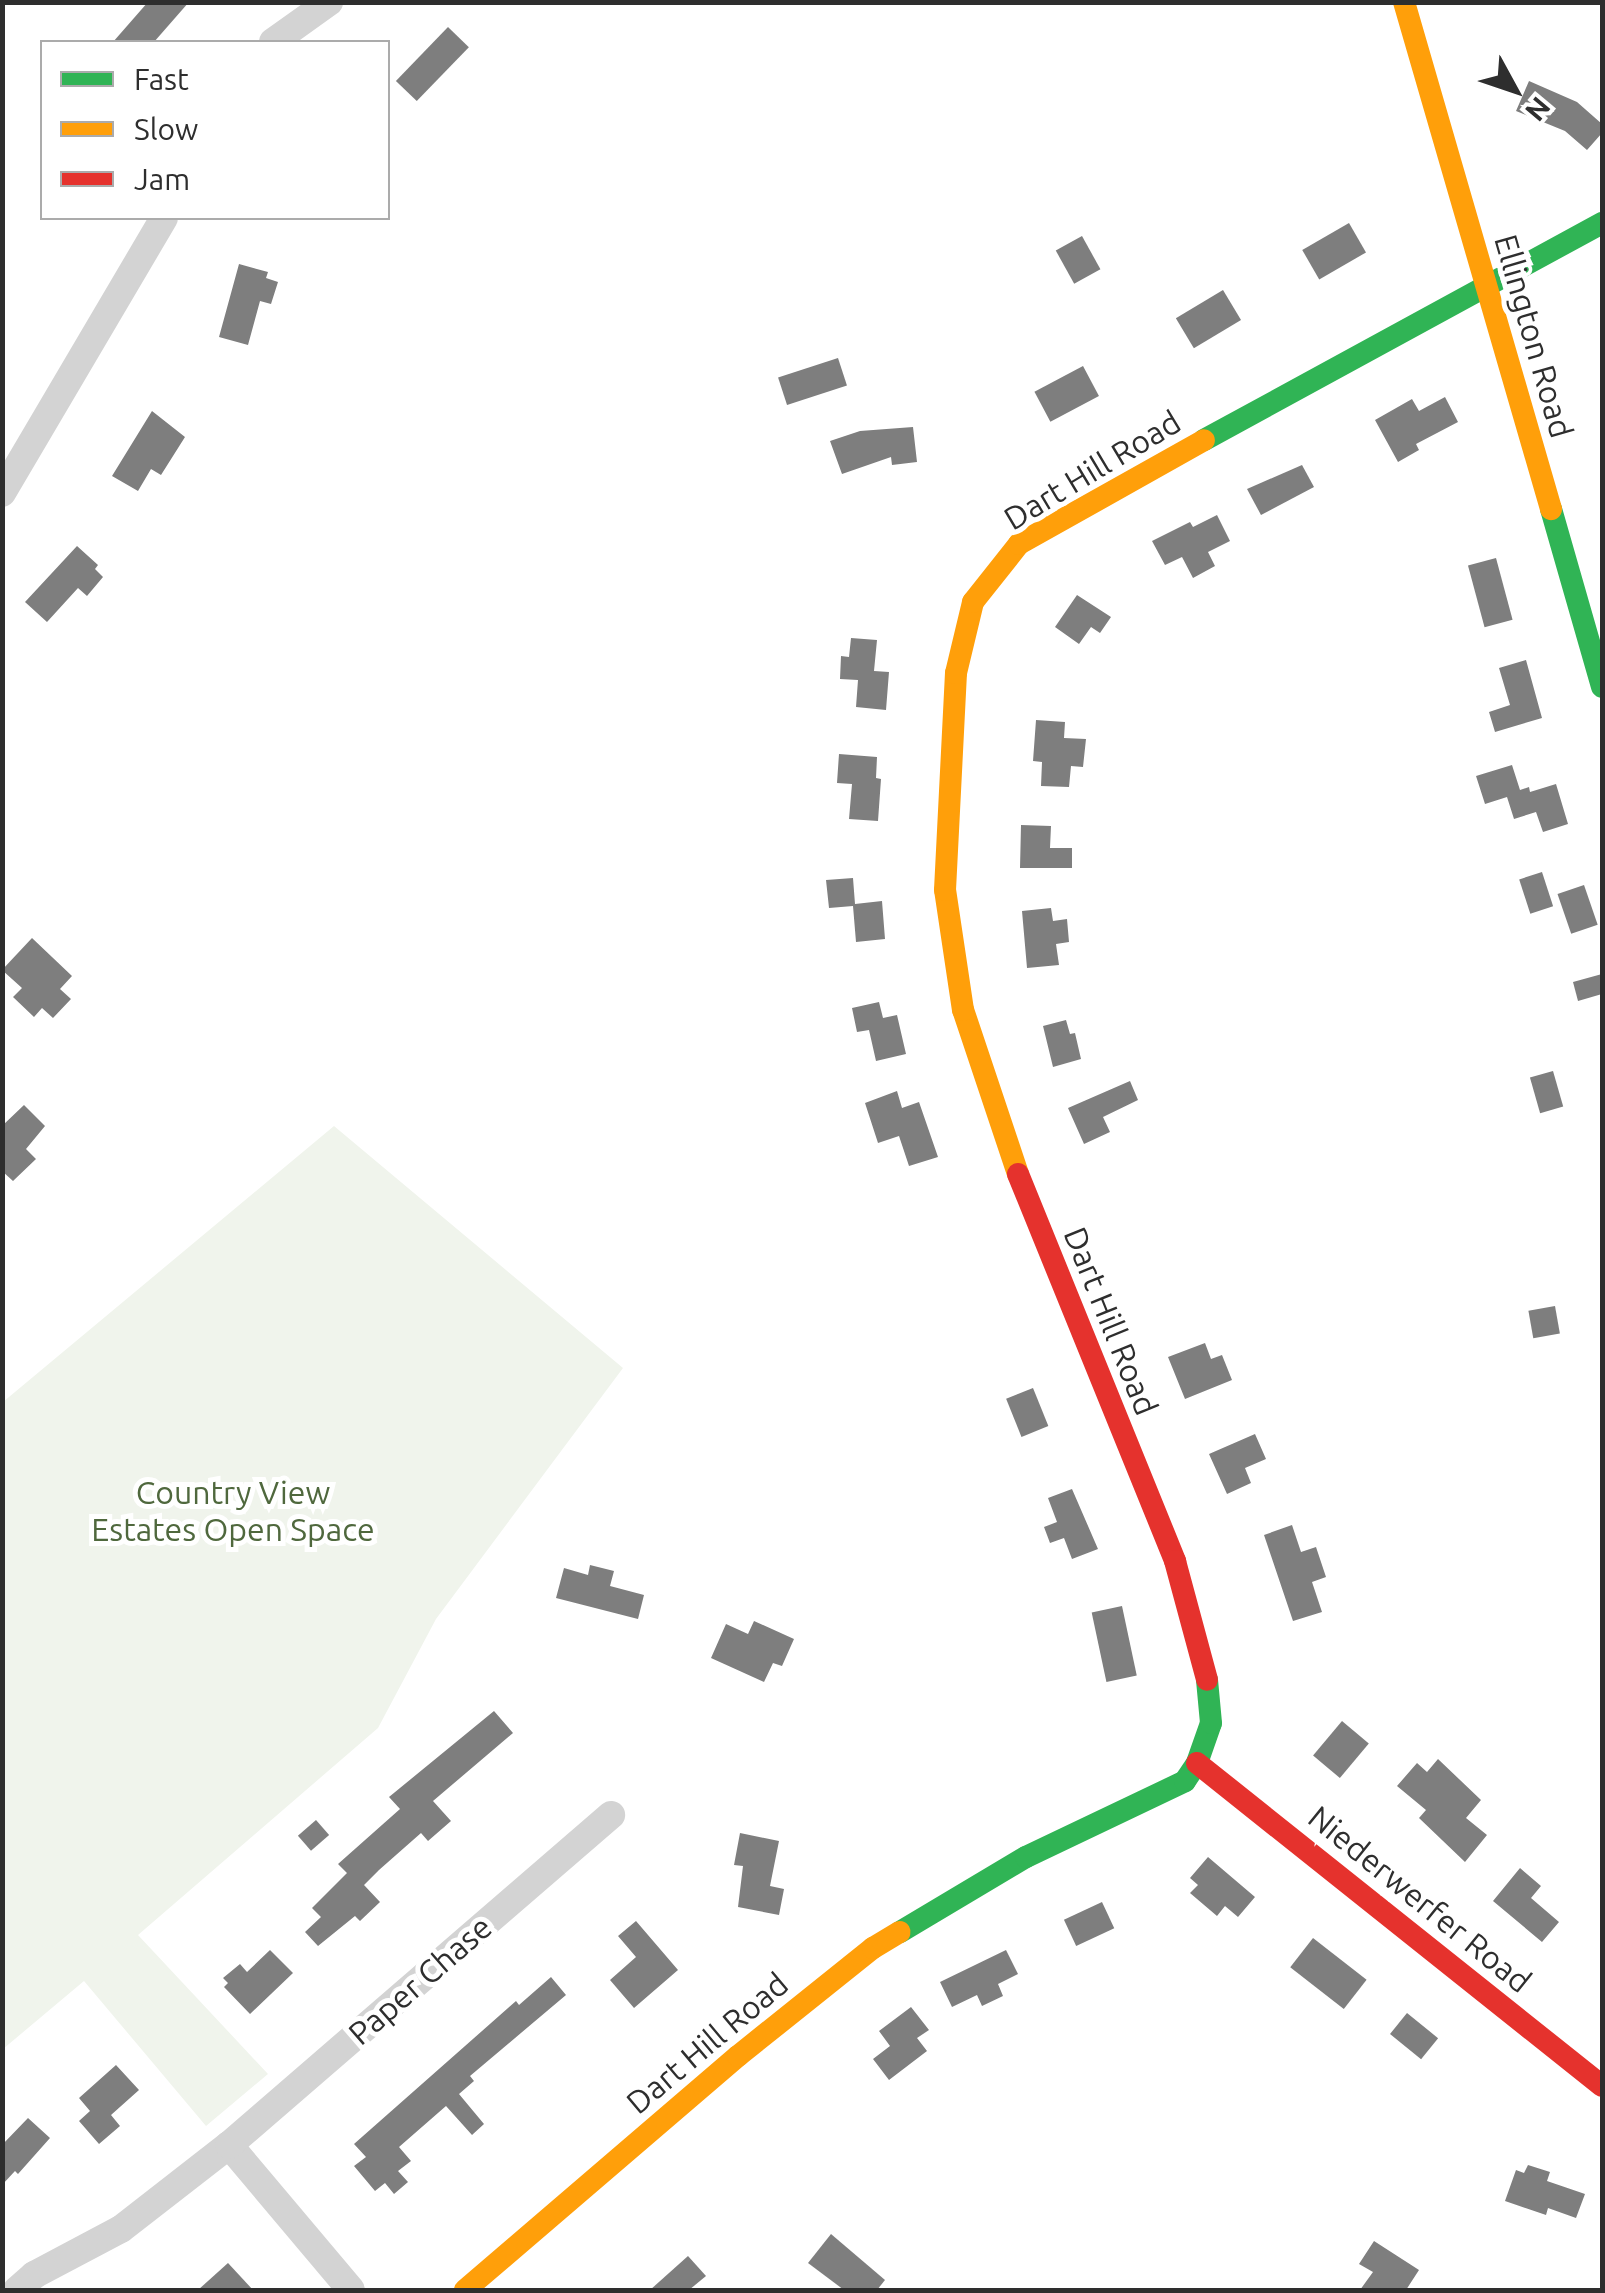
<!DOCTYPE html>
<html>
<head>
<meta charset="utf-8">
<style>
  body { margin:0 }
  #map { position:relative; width:1605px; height:2293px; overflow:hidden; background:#fff; font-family:Ubuntu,sans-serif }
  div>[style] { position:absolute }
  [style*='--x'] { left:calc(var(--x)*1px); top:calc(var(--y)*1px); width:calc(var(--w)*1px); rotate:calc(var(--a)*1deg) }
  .green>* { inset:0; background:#f0f4ec }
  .building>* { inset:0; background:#7e7e7e; transform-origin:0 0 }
  .street>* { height:28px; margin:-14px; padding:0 14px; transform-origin:14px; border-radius:14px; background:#d3d3d3 }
  .fast>* { height:22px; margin:-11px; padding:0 11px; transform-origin:11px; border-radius:11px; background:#30b455 }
  .slow>* { height:22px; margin:-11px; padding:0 11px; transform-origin:11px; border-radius:11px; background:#ff9f0a }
  .jam>* { height:22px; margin:-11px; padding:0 11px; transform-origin:11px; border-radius:11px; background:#e5322d }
  span { translate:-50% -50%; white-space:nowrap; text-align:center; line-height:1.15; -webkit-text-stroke:10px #fff; paint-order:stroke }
  .street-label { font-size:32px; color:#2e2e2e }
  .park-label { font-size:32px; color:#4f683d }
  .frame { position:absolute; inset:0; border:5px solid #2e2e2e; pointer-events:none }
  .legend { position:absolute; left:40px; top:40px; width:350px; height:180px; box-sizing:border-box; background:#fff; border:2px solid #ababab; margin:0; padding:12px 18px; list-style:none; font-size:30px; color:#2e2e2e }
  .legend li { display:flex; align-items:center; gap:20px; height:50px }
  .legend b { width:50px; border:2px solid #ababab }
  .north { position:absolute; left:1465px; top:40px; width:100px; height:100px; -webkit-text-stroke:8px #fff; paint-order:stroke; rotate:130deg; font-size:28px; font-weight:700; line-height:40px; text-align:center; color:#2e2e2e }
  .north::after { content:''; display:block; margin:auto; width:35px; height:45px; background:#2e2e2e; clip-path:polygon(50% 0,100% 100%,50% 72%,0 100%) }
</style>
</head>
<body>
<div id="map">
  <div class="green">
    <div style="clip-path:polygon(334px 1126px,623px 1368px,436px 1619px,378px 1728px,138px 1935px,268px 2074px,206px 2126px,84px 1981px,3px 2049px,3px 1402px)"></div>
  </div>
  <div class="building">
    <div style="clip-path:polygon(148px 2px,189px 2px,154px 42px,113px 42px)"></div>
    <div style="left:448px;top:27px;width:29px;height:75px;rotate:44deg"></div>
    <div style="clip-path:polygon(1529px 81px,1577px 102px,1602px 124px,1602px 133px,1587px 150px,1565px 131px,1516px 111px)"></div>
    <div style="left:1349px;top:223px;width:34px;height:54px;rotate:60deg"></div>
    <div style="left:1082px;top:236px;width:38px;height:30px;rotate:61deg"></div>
    <div style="clip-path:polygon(239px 264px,268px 272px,266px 278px,278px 282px,271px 304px,260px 301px,248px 345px,219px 337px)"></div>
    <div style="left:1223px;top:290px;width:35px;height:55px;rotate:59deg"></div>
    <div style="left:838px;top:358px;width:29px;height:63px;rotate:72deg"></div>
    <div style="left:1083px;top:366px;width:34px;height:55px;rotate:62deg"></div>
    <div style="clip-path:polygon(1445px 397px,1458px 422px,1416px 444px,1419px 450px,1398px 462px,1375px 420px,1412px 399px,1419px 411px)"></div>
    <div style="clip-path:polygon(152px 411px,185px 437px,161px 475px,151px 469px,138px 491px,112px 476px)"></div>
    <div style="clip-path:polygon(913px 427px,917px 462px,892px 465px,891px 457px,842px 474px,830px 441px,860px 431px)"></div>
    <div style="clip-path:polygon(1302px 465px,1314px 487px,1261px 515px,1247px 489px)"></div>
    <div style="clip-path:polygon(1217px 515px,1230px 541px,1208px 552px,1215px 566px,1193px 578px,1182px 557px,1165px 565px,1152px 541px,1190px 522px,1193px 527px)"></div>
    <div style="clip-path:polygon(77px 546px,98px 565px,95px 569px,103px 577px,87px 596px,78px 588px,47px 622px,25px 602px)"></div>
    <div style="left:1496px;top:558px;width:64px;height:29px;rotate:75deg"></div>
    <div style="clip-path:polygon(1077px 595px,1111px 617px,1100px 633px,1091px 627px,1079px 644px,1055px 627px)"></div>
    <div style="clip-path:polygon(851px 638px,877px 640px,874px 671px,889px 672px,886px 710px,856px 707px,858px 680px,840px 679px,841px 656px,849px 657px)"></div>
    <div style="clip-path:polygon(1526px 660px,1542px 718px,1495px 732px,1489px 712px,1510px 705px,1499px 668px)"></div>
    <div style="clip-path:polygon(1036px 720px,1065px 722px,1064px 738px,1086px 739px,1083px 767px,1071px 766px,1069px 787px,1041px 786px,1042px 762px,1033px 761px)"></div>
    <div style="clip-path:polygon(839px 754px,877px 757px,876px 778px,881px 779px,878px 821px,849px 819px,852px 784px,837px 783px)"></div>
    <div style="clip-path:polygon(1512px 765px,1520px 790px,1529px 787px,1530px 792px,1556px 784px,1568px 824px,1543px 832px,1536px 812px,1514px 819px,1507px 797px,1485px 804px,1476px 776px)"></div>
    <div style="clip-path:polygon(1021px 825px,1051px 826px,1050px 848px,1072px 848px,1072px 868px,1020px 868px)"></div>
    <div style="left:1542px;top:872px;width:36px;height:24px;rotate:72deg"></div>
    <div style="clip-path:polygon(853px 878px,855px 904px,882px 901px,885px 939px,856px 942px,853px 906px,829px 908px,826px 880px)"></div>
    <div style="left:1584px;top:885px;width:42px;height:28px;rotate:71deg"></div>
    <div style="clip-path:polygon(1051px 908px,1053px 921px,1067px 919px,1069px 942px,1056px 944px,1059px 965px,1027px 968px,1022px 911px)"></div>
    <div style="clip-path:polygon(32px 938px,72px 976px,60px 989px,71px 999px,53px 1018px,42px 1008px,34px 1017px,13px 997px,22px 988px,2px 970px)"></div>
    <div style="clip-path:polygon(1602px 974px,1602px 994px,1578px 1001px,1573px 982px)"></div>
    <div style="clip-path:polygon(879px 1002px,883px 1018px,897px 1015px,906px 1054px,876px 1061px,869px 1030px,857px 1032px,852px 1008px)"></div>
    <div style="clip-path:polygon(1066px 1020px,1070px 1034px,1075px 1033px,1081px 1059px,1053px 1067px,1043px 1026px)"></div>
    <div style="left:1553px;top:1071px;width:37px;height:24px;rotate:74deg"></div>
    <div style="clip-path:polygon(1130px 1081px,1138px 1100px,1103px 1117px,1110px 1132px,1084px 1144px,1068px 1108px)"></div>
    <div style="clip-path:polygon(897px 1091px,902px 1108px,919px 1102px,938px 1157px,909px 1166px,899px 1136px,878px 1143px,865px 1103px)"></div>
    <div style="clip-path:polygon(24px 1105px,45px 1126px,26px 1149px,36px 1159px,13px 1181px,2px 1171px,2px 1126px)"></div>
    <div style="left:1555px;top:1306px;width:28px;height:27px;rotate:80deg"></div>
    <div style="clip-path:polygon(1205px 1343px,1211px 1359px,1222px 1355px,1232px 1380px,1185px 1399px,1168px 1357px)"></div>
    <div style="left:1033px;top:1388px;width:41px;height:29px;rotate:68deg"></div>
    <div style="clip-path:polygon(1255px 1434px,1266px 1459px,1245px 1468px,1251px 1483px,1227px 1494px,1209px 1454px)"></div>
    <div style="clip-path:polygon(1072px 1489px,1098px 1549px,1072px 1559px,1064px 1538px,1050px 1543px,1044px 1527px,1057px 1522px,1048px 1498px)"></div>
    <div style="clip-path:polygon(1292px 1525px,1301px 1552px,1316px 1547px,1326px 1577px,1312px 1582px,1322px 1612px,1293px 1621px,1264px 1535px)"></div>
    <div style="clip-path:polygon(590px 1565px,614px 1571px,610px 1586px,644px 1595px,638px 1619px,556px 1598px,564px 1568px,588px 1575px)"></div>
    <div style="left:1122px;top:1606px;width:71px;height:31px;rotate:78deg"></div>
    <div style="clip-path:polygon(754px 1621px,794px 1639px,782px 1666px,773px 1663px,764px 1682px,711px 1658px,726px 1624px,748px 1634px)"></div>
    <div style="clip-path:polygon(494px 1711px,513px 1733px,433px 1801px,451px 1821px,428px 1841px,421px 1833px,379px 1870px,364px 1885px,380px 1902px,360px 1921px,355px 1916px,318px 1946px,305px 1932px,321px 1917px,312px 1908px,347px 1873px,338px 1864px,400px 1809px,389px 1797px)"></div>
    <div style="left:1342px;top:1721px;width:35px;height:45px;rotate:40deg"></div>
    <div style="clip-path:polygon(1438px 1759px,1481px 1800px,1466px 1818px,1487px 1835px,1465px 1862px,1419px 1818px,1426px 1810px,1397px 1786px,1417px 1763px,1427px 1772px)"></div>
    <div style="left:316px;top:1820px;width:20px;height:24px;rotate:49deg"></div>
    <div style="clip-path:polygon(740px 1833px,779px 1841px,770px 1886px,784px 1889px,779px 1915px,738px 1907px,743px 1866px,734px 1865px)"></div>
    <div style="clip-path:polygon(1208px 1857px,1255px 1897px,1238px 1917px,1225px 1906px,1217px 1916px,1190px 1893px,1198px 1885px,1190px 1878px)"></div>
    <div style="clip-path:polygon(1520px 1868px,1541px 1886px,1531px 1898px,1559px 1922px,1542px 1942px,1493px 1901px)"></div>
    <div style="left:1102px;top:1902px;width:29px;height:42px;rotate:65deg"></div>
    <div style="clip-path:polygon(636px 1921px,678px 1970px,634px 2008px,610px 1980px,636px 1957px,618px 1936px)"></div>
    <div style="left:1313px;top:1938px;width:68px;height:37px;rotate:38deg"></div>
    <div style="clip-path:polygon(270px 1950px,293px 1973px,250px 2014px,224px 1987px,228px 1983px,223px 1978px,240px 1964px,247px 1972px)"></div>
    <div style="clip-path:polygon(1006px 1950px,1018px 1974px,998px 1984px,1003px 1996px,982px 2006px,977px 1995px,952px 2007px,940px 1982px)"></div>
    <div style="clip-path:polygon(551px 1977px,566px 1995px,470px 2076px,474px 2081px,459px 2094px,484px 2124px,472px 2135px,446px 2106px,399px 2147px,411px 2161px,398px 2171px,408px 2182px,394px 2194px,385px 2183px,375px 2191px,354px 2166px,366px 2157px,354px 2144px,516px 2001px,519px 2005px)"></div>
    <div style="clip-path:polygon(911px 2007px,929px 2030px,917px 2038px,927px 2051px,889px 2080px,873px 2059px,890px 2046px,879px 2031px)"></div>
    <div style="left:1407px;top:2013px;width:40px;height:27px;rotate:39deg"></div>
    <div style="clip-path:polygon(116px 2065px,139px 2090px,111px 2115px,120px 2126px,99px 2144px,79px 2121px,90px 2111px,79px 2098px)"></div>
    <div style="clip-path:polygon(28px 2118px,50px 2138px,18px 2174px,15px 2171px,2px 2185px,2px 2145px)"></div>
    <div style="clip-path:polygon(1528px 2165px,1550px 2172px,1547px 2181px,1585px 2194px,1576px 2218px,1548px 2208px,1546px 2215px,1505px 2201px,1516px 2170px,1524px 2173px)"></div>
    <div style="clip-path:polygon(831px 2234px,885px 2280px,877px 2290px,844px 2290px,808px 2263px)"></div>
    <div style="clip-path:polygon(1374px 2241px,1419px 2270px,1406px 2290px,1360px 2290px,1373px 2272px,1359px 2264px)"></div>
    <div style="clip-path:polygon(688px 2256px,706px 2276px,689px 2290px,650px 2290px)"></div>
    <div style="clip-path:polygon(228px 2263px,253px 2290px,198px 2290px)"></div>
  </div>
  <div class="street">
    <div style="--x:273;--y:42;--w:69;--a:-35.5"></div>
    <div style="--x:2;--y:493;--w:319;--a:-59.5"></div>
    <div style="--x:229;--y:2145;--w:189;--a:49.9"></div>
    <div style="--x:17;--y:2290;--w:23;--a:-41"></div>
    <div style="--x:34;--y:2275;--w:98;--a:-27.9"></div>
    <div style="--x:121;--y:2229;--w:137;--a:-37.9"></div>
    <div style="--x:229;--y:2145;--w:505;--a:-40.82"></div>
  </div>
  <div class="fast">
    <div style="--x:1204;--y:440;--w:453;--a:-28.6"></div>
    <div style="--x:1551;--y:509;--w:185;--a:74"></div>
    <div style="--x:900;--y:1932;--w:147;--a:-30.8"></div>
    <div style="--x:1026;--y:1857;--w:176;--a:-25.5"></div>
    <div style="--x:1185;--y:1781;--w:22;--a:-56"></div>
    <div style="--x:1197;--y:1763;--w:42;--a:-70.7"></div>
    <div style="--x:1211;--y:1723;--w:43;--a:-95.3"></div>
  </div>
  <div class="slow">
    <div style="--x:1404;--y:2;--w:528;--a:73.83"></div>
    <div style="--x:1018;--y:1174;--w:173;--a:-108.5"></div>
    <div style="--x:963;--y:1010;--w:121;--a:-98.5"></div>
    <div style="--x:945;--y:890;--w:217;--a:-87.1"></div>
    <div style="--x:956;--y:673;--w:73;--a:-76.5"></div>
    <div style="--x:973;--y:602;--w:74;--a:-51.6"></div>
    <div style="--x:1019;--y:544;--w:212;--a:-29.3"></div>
    <div style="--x:465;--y:2290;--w:360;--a:-40.6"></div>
    <div style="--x:738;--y:2056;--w:173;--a:-38.7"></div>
    <div style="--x:873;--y:1948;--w:31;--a:-31"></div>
  </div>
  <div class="jam">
    <div style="--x:1018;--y:1174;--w:418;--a:67.9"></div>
    <div style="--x:1175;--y:1561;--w:123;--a:74.9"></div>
    <div style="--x:1197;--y:1763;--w:518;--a:38.57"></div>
  </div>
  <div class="street-label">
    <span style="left:1534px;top:336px;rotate:74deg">Ellington Road</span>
    <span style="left:1092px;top:470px;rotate:-31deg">Dart Hill Road</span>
    <span style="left:1111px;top:1321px;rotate:68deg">Dart Hill Road</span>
    <span style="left:1420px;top:1899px;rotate:39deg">Niederwerfer Road</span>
    <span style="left:420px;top:1980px;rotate:-41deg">Paper Chase</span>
    <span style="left:707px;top:2043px;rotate:-40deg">Dart Hill Road</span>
  </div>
  <div class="park-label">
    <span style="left:233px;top:1511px">Country View<br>Estates Open Space</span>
  </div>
  <div class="frame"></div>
  <ul class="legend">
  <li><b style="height:12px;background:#30b455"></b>Fast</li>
  <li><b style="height:12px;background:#ff9f0a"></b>Slow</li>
  <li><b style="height:12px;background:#e5322d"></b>Jam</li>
  </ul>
  <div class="north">N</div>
</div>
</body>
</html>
